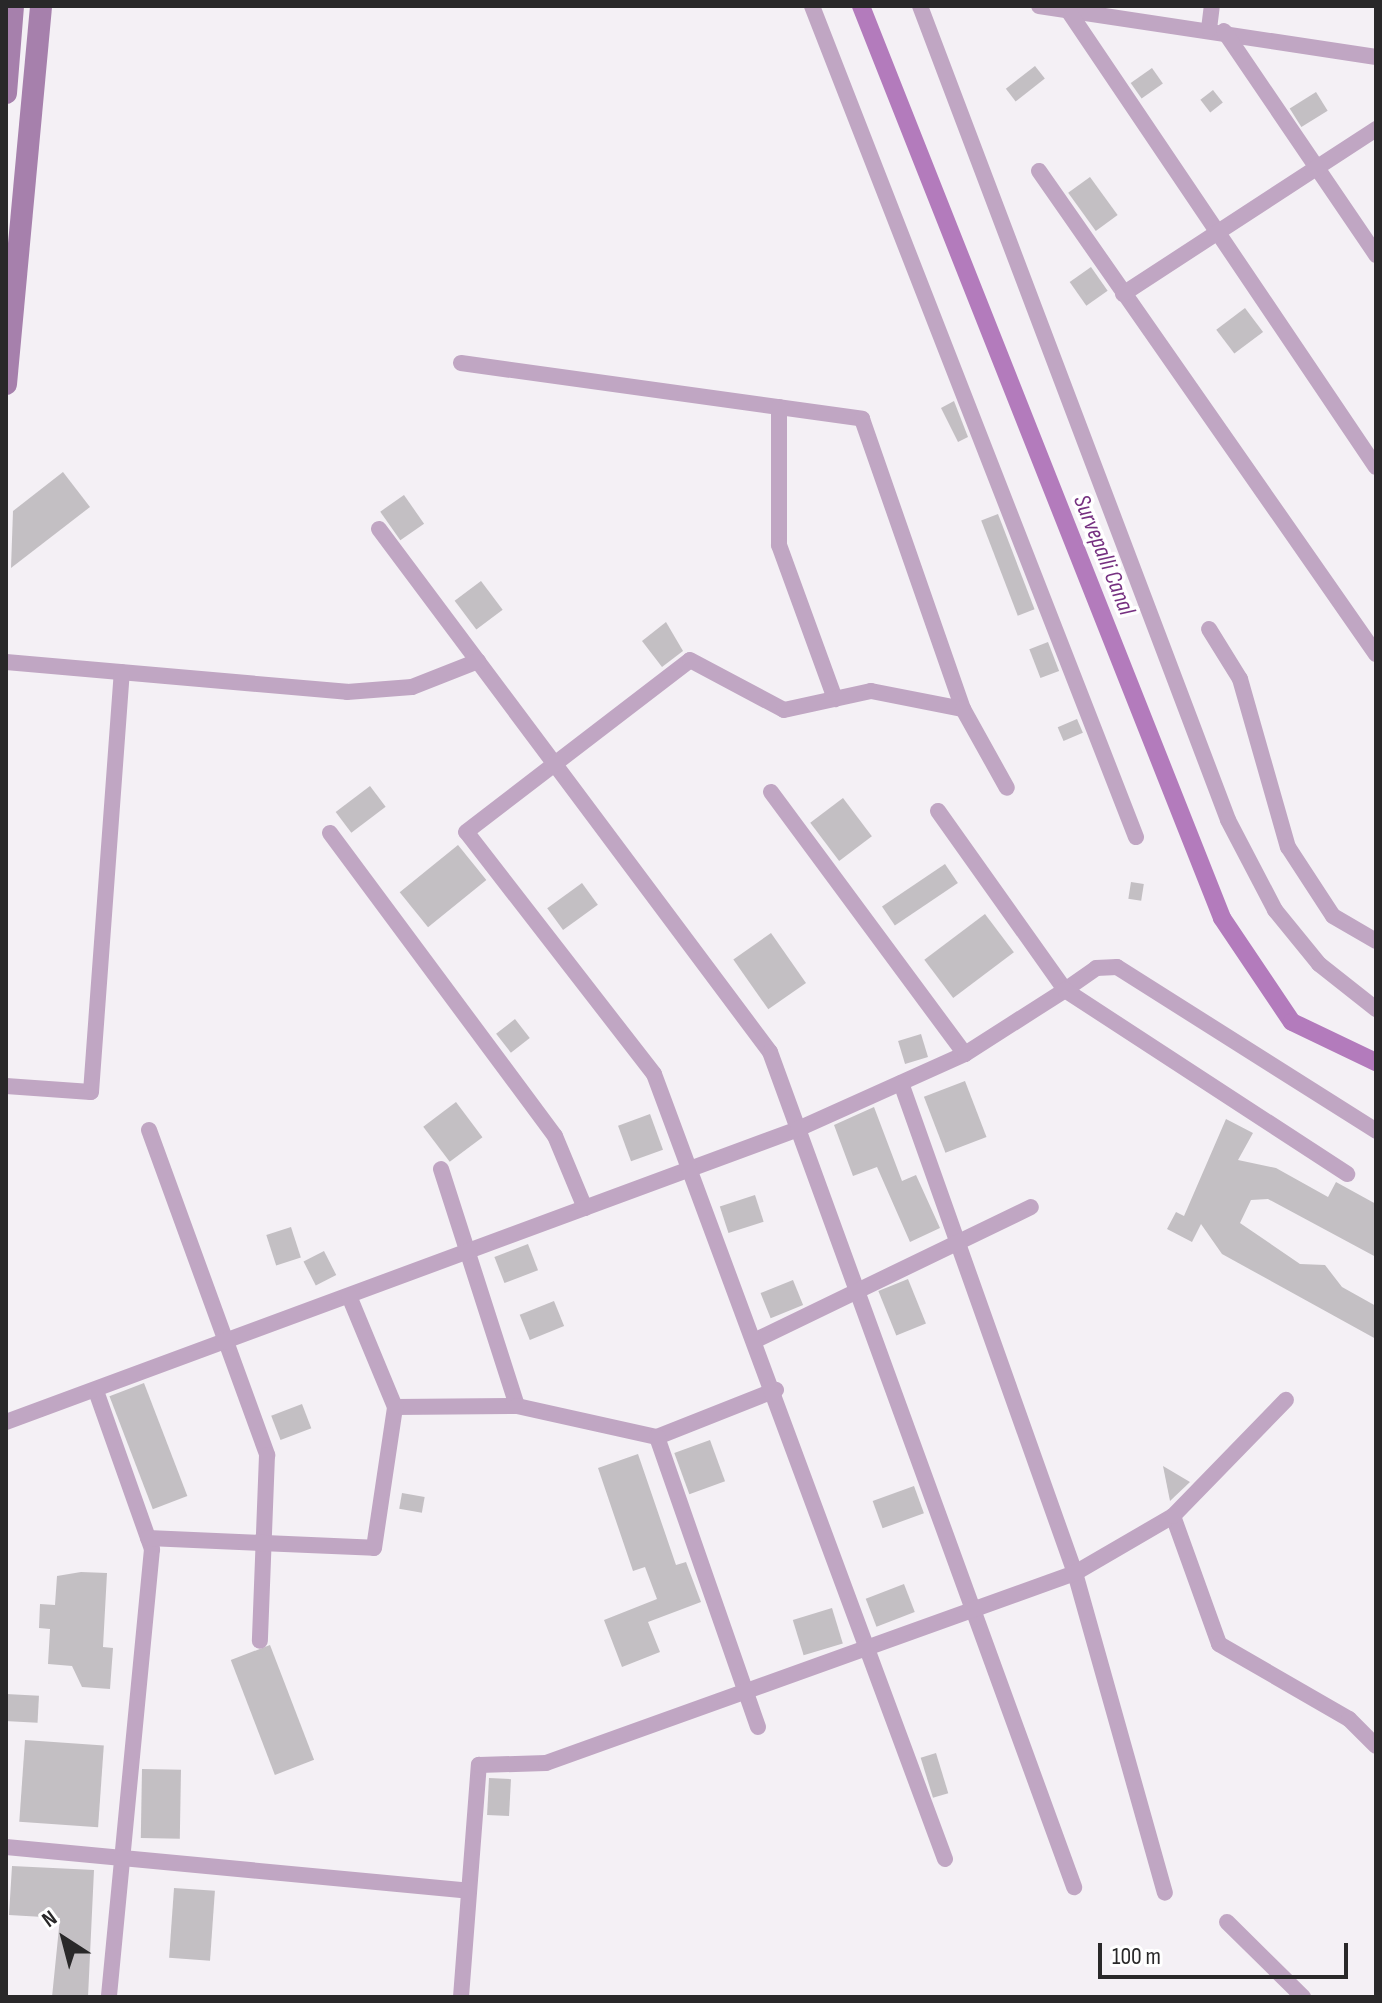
<!DOCTYPE html>
<html>
<head>
<meta charset="utf-8">
<style>
  body { margin:0 }
  #map { position:relative; width:1382px; height:2003px; overflow:hidden; background:#f4f0f5; font-family:"Sofia Sans Condensed",sans-serif }
  div>[style] { position:absolute }
  [style*='--x'] { left:calc(var(--x)*1px); top:calc(var(--y)*1px); width:calc(var(--w)*1px); rotate:calc(var(--a)*1deg) }
  .canal>* { height:18px; margin:-9px; padding:0 9px; transform-origin:9px; border-radius:9px; background:#b37bbc }
  .building>* { inset:0; background:#c3bfc3; transform-origin:0 0 }
  .street>* { height:16px; margin:-8px; padding:0 8px; transform-origin:8px; border-radius:8px; background:#c0a6c3 }
  .secondary>* { height:22px; margin:-11px; padding:0 11px; transform-origin:11px; border-radius:11px; background:#a680ac }
  span { translate:-50% -50%; white-space:nowrap; text-align:center; line-height:1.15; -webkit-text-stroke:7px #fff; paint-order:stroke }
  .water-label { font-size:24px; color:#763181; font-style:italic }
  .frame { position:absolute; inset:0; border:8px solid #292829; pointer-events:none }
  .north { position:absolute; left:24px; top:1899px; width:80px; height:80px; -webkit-text-stroke:6px #fff; paint-order:stroke; rotate:324deg; font-size:22px; font-weight:700; line-height:32px; text-align:center; color:#292829 }
  .north::after { content:''; display:block; margin:auto; width:28px; height:36px; background:#292829; clip-path:polygon(50% 0,100% 100%,50% 72%,0 100%) }
  .scale { position:absolute; left:1098px; top:1943px; width:250px; height:36px; box-sizing:border-box; border:4px solid #292829; border-top:0; padding-left:10px; font-size:24px; line-height:28px; white-space:nowrap; color:#292829; -webkit-text-stroke:6px #fff; paint-order:stroke }
</style>
</head>
<body>
<div id="map">
  <div class="canal">
    <div style="--x:861;--y:6;--w:981;--a:68.4"></div>
    <div style="--x:1222;--y:918;--w:125;--a:56.1"></div>
    <div style="--x:1292;--y:1022;--w:93;--a:25.5"></div>
  </div>
  <div class="building">
    <div style="left:1035px;top:66px;width:16px;height:37px;rotate:52deg"></div>
    <div style="left:1152px;top:68px;width:19px;height:26px;rotate:55deg"></div>
    <div style="left:1213px;top:90px;width:16px;height:16px;rotate:52deg"></div>
    <div style="left:1316px;top:92px;width:22px;height:31px;rotate:58deg"></div>
    <div style="left:1090px;top:177px;width:47px;height:27px;rotate:54deg"></div>
    <div style="left:1091px;top:267px;width:29px;height:26px;rotate:55deg"></div>
    <div style="left:1245px;top:308px;width:30px;height:36px;rotate:53deg"></div>
    <div style="clip-path:polygon(954px 401px,968px 437px,958px 442px,941px 408px)"></div>
    <div style="clip-path:polygon(63px 472px,90px 507px,11px 568px,13px 511px)"></div>
    <div style="left:404px;top:495px;width:35px;height:29px;rotate:55deg"></div>
    <div style="left:998px;top:514px;width:102px;height:18px;rotate:69deg"></div>
    <div style="left:481px;top:581px;width:36px;height:33px;rotate:53deg"></div>
    <div style="clip-path:polygon(666px 622px,683px 651px,662px 667px,642px 641px)"></div>
    <div style="left:1048px;top:642px;width:31px;height:20px;rotate:69deg"></div>
    <div style="left:1077px;top:719px;width:15px;height:21px;rotate:67deg"></div>
    <div style="left:370px;top:786px;width:26px;height:43px;rotate:53deg"></div>
    <div style="left:843px;top:798px;width:48px;height:41px;rotate:53deg"></div>
    <div style="left:458px;top:845px;width:45px;height:75px;rotate:51deg"></div>
    <div style="left:945px;top:864px;width:23px;height:76px;rotate:56deg"></div>
    <div style="left:1131px;top:882px;width:13px;height:17px;rotate:9deg"></div>
    <div style="left:582px;top:883px;width:27px;height:43px;rotate:54deg"></div>
    <div style="left:985px;top:914px;width:48px;height:76px;rotate:53deg"></div>
    <div style="left:771px;top:933px;width:61px;height:46px;rotate:55deg"></div>
    <div style="left:515px;top:1019px;width:24px;height:24px;rotate:52deg"></div>
    <div style="left:921px;top:1034px;width:24px;height:24px;rotate:73deg"></div>
    <div style="left:965px;top:1081px;width:60px;height:44px;rotate:69deg"></div>
    <div style="left:456px;top:1102px;width:44px;height:41px;rotate:53deg"></div>
    <div style="clip-path:polygon(874px 1107px,902px 1181px,916px 1175px,940px 1228px,910px 1242px,877px 1167px,853px 1176px,834px 1125px)"></div>
    <div style="left:650px;top:1114px;width:38px;height:34px;rotate:70deg"></div>
    <div style="clip-path:polygon(1226px 1119px,1253px 1133px,1238px 1160px,1276px 1168px,1328px 1197px,1336px 1182px,1376px 1204px,1376px 1257px,1268px 1199px,1251px 1200px,1240px 1223px,1300px 1264px,1325px 1265px,1342px 1287px,1376px 1306px,1376px 1339px,1222px 1254px,1201px 1224px,1192px 1242px,1167px 1229px,1176px 1212px,1184px 1216px)"></div>
    <div style="left:755px;top:1195px;width:28px;height:37px;rotate:72deg"></div>
    <div style="left:291px;top:1227px;width:32px;height:26px;rotate:72deg"></div>
    <div style="left:528px;top:1244px;width:28px;height:36px;rotate:69deg"></div>
    <div style="left:324px;top:1251px;width:27px;height:23px;rotate:63deg"></div>
    <div style="left:908px;top:1279px;width:48px;height:32px;rotate:68deg"></div>
    <div style="left:793px;top:1280px;width:27px;height:35px;rotate:68deg"></div>
    <div style="left:554px;top:1301px;width:27px;height:37px;rotate:68deg"></div>
    <div style="left:144px;top:1383px;width:121px;height:37px;rotate:69deg"></div>
    <div style="left:302px;top:1404px;width:26px;height:33px;rotate:69deg"></div>
    <div style="left:710px;top:1440px;width:44px;height:38px;rotate:70deg"></div>
    <div style="clip-path:polygon(638px 1454px,676px 1565px,686px 1562px,701px 1602px,648px 1622px,660px 1652px,622px 1667px,604px 1620px,657px 1599px,645px 1567px,633px 1571px,598px 1468px)"></div>
    <div style="clip-path:polygon(1163px 1466px,1190px 1482px,1170px 1501px)"></div>
    <div style="left:914px;top:1486px;width:29px;height:44px;rotate:70deg"></div>
    <div style="left:402px;top:1493px;width:23px;height:16px;rotate:10deg"></div>
    <div style="clip-path:polygon(81px 1572px,107px 1573px,103px 1647px,113px 1648px,110px 1689px,82px 1687px,72px 1666px,48px 1664px,50px 1629px,39px 1628px,40px 1604px,55px 1605px,57px 1576px)"></div>
    <div style="left:904px;top:1584px;width:30px;height:41px;rotate:69deg"></div>
    <div style="left:832px;top:1608px;width:37px;height:41px;rotate:73deg"></div>
    <div style="left:270px;top:1645px;width:123px;height:42px;rotate:69deg"></div>
    <div style="left:6px;top:1694px;width:33px;height:27px;rotate:3deg"></div>
    <div style="left:25px;top:1740px;width:79px;height:82px;rotate:4deg"></div>
    <div style="left:936px;top:1753px;width:42px;height:16px;rotate:73deg"></div>
    <div style="left:142px;top:1769px;width:39px;height:69px;rotate:1deg"></div>
    <div style="left:489px;top:1778px;width:22px;height:37px;rotate:3deg"></div>
    <div style="clip-path:polygon(12px 1866px,94px 1870px,88px 1997px,52px 1997px,60px 1918px,9px 1915px)"></div>
    <div style="left:174px;top:1888px;width:41px;height:70px;rotate:4deg"></div>
  </div>
  <div class="street">
    <div style="--x:812;--y:6;--w:892;--a:68.7"></div>
    <div style="--x:920;--y:6;--w:870;--a:69.27"></div>
    <div style="--x:1228;--y:820;--w:102;--a:62.4"></div>
    <div style="--x:1275;--y:910;--w:70;--a:50.8"></div>
    <div style="--x:1319;--y:964;--w:73;--a:38.3"></div>
    <div style="--x:1039;--y:6;--w:341;--a:8.6"></div>
    <div style="--x:1065;--y:6;--w:556;--a:56"></div>
    <div style="--x:1209;--y:29;--w:23;--a:-83"></div>
    <div style="--x:1224;--y:31;--w:271;--a:55.8"></div>
    <div style="--x:1039;--y:171;--w:589;--a:55.1"></div>
    <div style="--x:1123;--y:294;--w:302;--a:-33.1"></div>
    <div style="--x:461;--y:363;--w:405;--a:7.9"></div>
    <div style="--x:862;--y:419;--w:307;--a:70.8"></div>
    <div style="--x:779;--y:407;--w:138;--a:90"></div>
    <div style="--x:779;--y:545;--w:164;--a:70"></div>
    <div style="--x:379;--y:529;--w:653;--a:53.22"></div>
    <div style="--x:770;--y:1052;--w:889;--a:69.99"></div>
    <div style="--x:1209;--y:629;--w:59;--a:58.2"></div>
    <div style="--x:1240;--y:679;--w:175;--a:74.1"></div>
    <div style="--x:1288;--y:847;--w:82;--a:56.9"></div>
    <div style="--x:1333;--y:916;--w:50;--a:30.2"></div>
    <div style="--x:6;--y:662;--w:342;--a:5"></div>
    <div style="--x:347;--y:692;--w:65;--a:-4.4"></div>
    <div style="--x:412;--y:687;--w:71;--a:-21.5"></div>
    <div style="--x:771;--y:792;--w:326;--a:53.5"></div>
    <div style="--x:938;--y:811;--w:219;--a:54.6"></div>
    <div style="--x:1065;--y:990;--w:38;--a:-35"></div>
    <div style="--x:1096;--y:968;--w:21;--a:-3"></div>
    <div style="--x:1117;--y:967;--w:307;--a:32.3"></div>
    <div style="--x:330;--y:833;--w:377;--a:53.4"></div>
    <div style="--x:555;--y:1136;--w:78;--a:67.4"></div>
    <div style="--x:901;--y:1083;--w:520;--a:70.45"></div>
    <div style="--x:1075;--y:1573;--w:332;--a:74.3"></div>
    <div style="--x:6;--y:1086;--w:85;--a:4"></div>
    <div style="--x:91;--y:1092;--w:421;--a:-85.8"></div>
    <div style="--x:149;--y:1130;--w:346;--a:70"></div>
    <div style="--x:267;--y:1455;--w:186;--a:92.2"></div>
    <div style="--x:441;--y:1169;--w:249;--a:72.2"></div>
    <div style="--x:758;--y:1339;--w:303;--a:-25.8"></div>
    <div style="--x:96;--y:1391;--w:168;--a:70.5"></div>
    <div style="--x:152;--y:1549;--w:450;--a:95.5"></div>
    <div style="--x:395;--y:1407;--w:122;--a:-0.5"></div>
    <div style="--x:517;--y:1406;--w:143;--a:12.5"></div>
    <div style="--x:657;--y:1437;--w:128;--a:-21.6"></div>
    <div style="--x:6;--y:1422;--w:844;--a:-20.3"></div>
    <div style="--x:798;--y:1129;--w:183;--a:-24.2"></div>
    <div style="--x:965;--y:1054;--w:119;--a:-32.6"></div>
    <div style="--x:1065;--y:990;--w:337;--a:33.1"></div>
    <div style="--x:657;--y:1437;--w:307;--a:70.8"></div>
    <div style="--x:1173;--y:1516;--w:136;--a:70.2"></div>
    <div style="--x:1219;--y:1644;--w:150;--a:30"></div>
    <div style="--x:1349;--y:1719;--w:38;--a:45"></div>
    <div style="--x:148;--y:1538;--w:226;--a:2.5"></div>
    <div style="--x:374;--y:1548;--w:143;--a:-81.5"></div>
    <div style="--x:395;--y:1407;--w:120;--a:-112.5"></div>
    <div style="--x:6;--y:1847;--w:465;--a:5.4"></div>
    <div style="--x:945;--y:1859;--w:837;--a:-110.34"></div>
    <div style="--x:654;--y:1074;--w:306;--a:-127.8"></div>
    <div style="--x:466;--y:832;--w:282;--a:-37.5"></div>
    <div style="--x:690;--y:660;--w:106;--a:28"></div>
    <div style="--x:784;--y:710;--w:89;--a:-12.3"></div>
    <div style="--x:871;--y:691;--w:94;--a:11.1"></div>
    <div style="--x:963;--y:709;--w:90;--a:60.9"></div>
    <div style="--x:1227;--y:1922;--w:107;--a:44.6"></div>
    <div style="--x:461;--y:1997;--w:233;--a:-85.6"></div>
    <div style="--x:479;--y:1765;--w:67;--a:-1.7"></div>
    <div style="--x:546;--y:1763;--w:562;--a:-19.76"></div>
    <div style="--x:1075;--y:1573;--w:113;--a:-30.2"></div>
    <div style="--x:1173;--y:1516;--w:162;--a:-45.8"></div>
  </div>
  <div class="secondary">
    <div style="--x:6;--y:93;--w:87;--a:-85.4"></div>
    <div style="--x:6;--y:384;--w:380;--a:-84.7"></div>
  </div>
  <div class="water-label">
    <span style="left:1104px;top:555px;rotate:68deg">Survepalli Canal</span>
  </div>
  <div class="frame"></div>
  <div class="north">N</div>
  <div class="scale">100 m</div>
</div>
</body>
</html>
